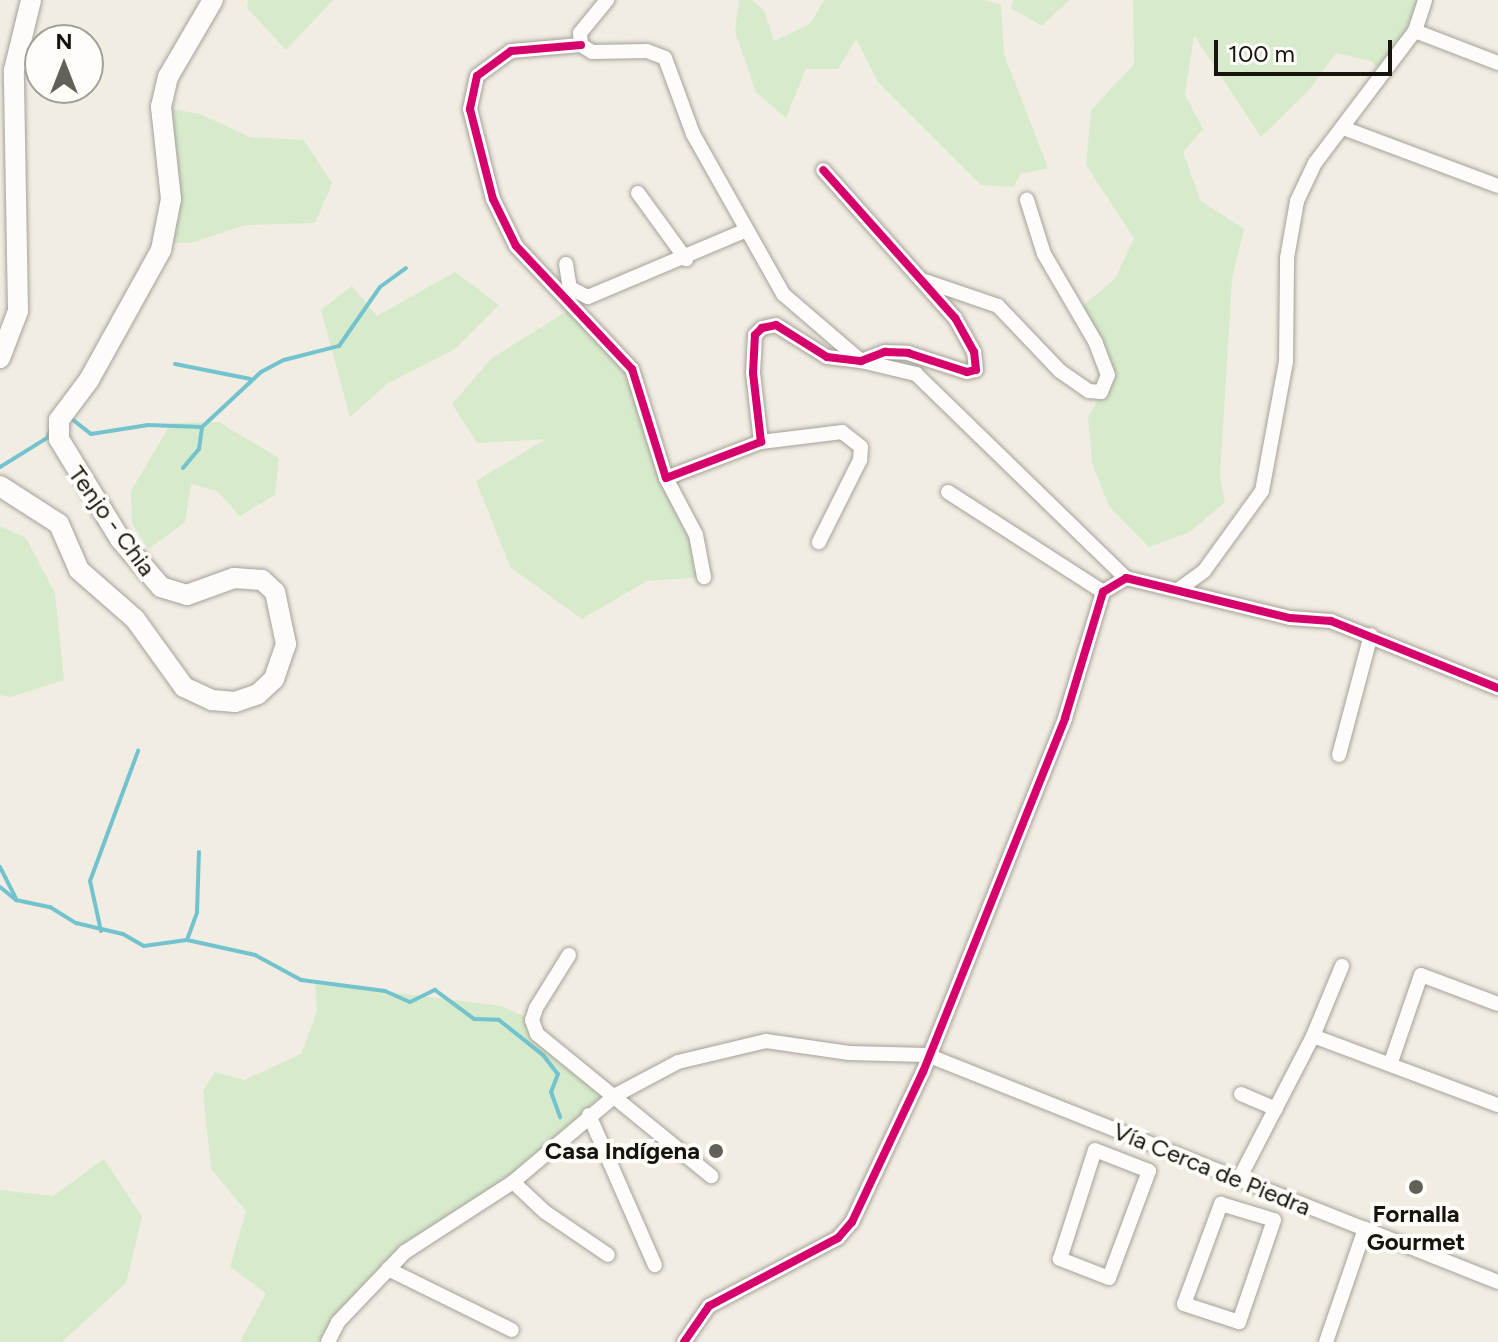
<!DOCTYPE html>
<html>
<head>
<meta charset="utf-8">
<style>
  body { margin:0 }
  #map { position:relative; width:1498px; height:1342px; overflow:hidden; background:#f1ede3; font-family:Figtree,sans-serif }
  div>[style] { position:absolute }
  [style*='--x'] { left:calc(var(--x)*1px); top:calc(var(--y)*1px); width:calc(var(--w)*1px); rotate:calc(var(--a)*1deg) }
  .green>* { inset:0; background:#d7ebcc }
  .stream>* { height:4px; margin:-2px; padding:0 2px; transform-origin:2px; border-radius:2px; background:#72c3ce }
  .roads { filter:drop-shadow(0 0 2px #a5a199) drop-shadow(0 0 2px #a5a199) }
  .street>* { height:14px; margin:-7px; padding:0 7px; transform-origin:7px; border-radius:7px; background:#fdfcfb }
  .secondary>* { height:20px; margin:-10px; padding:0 10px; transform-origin:10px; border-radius:10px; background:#fdfcfb }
  .cycleway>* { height:8px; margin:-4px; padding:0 4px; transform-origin:4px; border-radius:4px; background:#d6006c }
  .dots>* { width:22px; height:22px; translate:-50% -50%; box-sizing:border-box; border:4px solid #fefdf9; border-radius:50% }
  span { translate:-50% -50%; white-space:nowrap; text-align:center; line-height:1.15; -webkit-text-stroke:8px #fefdf9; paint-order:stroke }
  .street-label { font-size:24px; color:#17140d }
  .poi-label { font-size:24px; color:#17140d; font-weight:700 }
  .right { translate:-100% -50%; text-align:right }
  .north { position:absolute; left:24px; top:24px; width:80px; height:80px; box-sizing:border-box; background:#fefdf9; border:2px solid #a2a09b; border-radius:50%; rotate:0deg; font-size:22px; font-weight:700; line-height:32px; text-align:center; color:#17140d }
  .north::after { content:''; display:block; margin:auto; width:28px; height:36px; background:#636058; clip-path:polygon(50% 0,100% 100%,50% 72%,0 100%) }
  .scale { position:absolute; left:1214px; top:40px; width:178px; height:36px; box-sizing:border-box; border:4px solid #17140d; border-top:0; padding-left:10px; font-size:24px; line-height:28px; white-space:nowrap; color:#17140d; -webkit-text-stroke:6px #fefdf9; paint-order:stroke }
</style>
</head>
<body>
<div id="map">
  <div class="green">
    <div style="clip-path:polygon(248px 0,333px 0,286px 50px,247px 8px)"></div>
    <div style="clip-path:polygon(739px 0,752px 0,764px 10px,774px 41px,810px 24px,824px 0,986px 0,1001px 5px,1004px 54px,1048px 168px,1021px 174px,1013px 187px,981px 185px,878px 82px,856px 39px,838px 69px,806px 69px,786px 118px,756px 92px,735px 32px)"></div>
    <div style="clip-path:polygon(1013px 0,1069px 0,1042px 26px,1011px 8px)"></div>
    <div style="clip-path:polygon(1133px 0,1425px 0,1383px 74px,1371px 61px,1336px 53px,1309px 90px,1261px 137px,1194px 35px,1185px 95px,1203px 129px,1183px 152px,1201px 201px,1244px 229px,1232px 279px,1220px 477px,1225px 502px,1190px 532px,1149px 547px,1109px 506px,1092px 463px,1088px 417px,1108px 382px,1075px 312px,1115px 279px,1134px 238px,1086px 165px,1091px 110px,1134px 64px)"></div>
    <div style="clip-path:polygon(161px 107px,200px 114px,250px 137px,304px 140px,332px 183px,315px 223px,245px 225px,191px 243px,163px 242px)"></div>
    <div style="clip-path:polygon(455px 272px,499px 305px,455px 349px,387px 384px,350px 417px,321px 310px,352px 286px,377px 316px)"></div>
    <div style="clip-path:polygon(575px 306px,619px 351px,696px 535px,704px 577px,647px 581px,582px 619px,510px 567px,476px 481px,546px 439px,477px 443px,452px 404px,492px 358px)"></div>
    <div style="clip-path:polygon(219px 422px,279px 458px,275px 495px,240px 516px,217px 491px,191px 484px,185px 522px,149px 549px,132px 524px,131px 491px,171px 423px)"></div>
    <div style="clip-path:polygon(0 526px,26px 538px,55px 593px,64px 680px,10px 697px,0 695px)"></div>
    <div style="clip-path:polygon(315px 983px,502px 1006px,532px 1020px,616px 1095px,513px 1182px,439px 1227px,328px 1342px,240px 1342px,266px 1293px,230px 1267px,246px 1211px,211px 1169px,203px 1091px,215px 1072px,244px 1080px,301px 1054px,317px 1011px)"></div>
    <div style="clip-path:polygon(104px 1159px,142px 1217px,126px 1283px,62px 1342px,0 1342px,0 1190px,53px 1196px)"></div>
  </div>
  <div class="stream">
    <div style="--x:175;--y:364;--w:77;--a:11.2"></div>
    <div style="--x:68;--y:416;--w:29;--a:38"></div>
    <div style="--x:91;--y:434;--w:58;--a:-9"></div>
    <div style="--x:148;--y:425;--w:54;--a:2.1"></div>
    <div style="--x:202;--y:427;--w:81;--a:-43"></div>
    <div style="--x:261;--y:372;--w:26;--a:-28"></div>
    <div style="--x:284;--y:360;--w:57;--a:-14.3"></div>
    <div style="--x:339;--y:346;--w:72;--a:-55.2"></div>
    <div style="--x:380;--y:287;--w:32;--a:-36"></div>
    <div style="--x:0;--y:467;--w:55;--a:-31.7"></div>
    <div style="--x:47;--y:438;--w:10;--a:-66"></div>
    <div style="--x:183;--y:468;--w:25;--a:-50"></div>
    <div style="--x:199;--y:449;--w:22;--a:-82"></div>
    <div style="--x:0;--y:867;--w:34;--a:63"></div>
    <div style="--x:0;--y:887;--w:21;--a:39"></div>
    <div style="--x:16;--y:900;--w:35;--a:12"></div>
    <div style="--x:50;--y:907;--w:31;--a:32"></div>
    <div style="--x:76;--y:923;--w:48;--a:13.2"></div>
    <div style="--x:123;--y:934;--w:24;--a:30"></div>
    <div style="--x:144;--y:946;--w:43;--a:-7.9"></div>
    <div style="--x:187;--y:940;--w:70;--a:12.4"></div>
    <div style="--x:255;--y:955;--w:52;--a:28.5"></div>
    <div style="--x:301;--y:980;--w:85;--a:7.5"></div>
    <div style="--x:385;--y:991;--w:27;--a:24"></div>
    <div style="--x:410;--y:1002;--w:28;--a:-26"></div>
    <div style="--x:435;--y:990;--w:49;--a:36.6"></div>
    <div style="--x:474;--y:1019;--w:25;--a:2"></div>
    <div style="--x:499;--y:1020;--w:56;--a:38.5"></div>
    <div style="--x:543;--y:1055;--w:24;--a:52"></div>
    <div style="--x:558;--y:1074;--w:19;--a:111"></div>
    <div style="--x:551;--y:1092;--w:27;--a:70"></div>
    <div style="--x:101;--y:931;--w:51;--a:-102.4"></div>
    <div style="--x:90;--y:881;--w:139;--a:-69.7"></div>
    <div style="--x:187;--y:940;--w:30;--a:-70"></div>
    <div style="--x:197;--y:912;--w:60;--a:-88.1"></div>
  </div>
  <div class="roads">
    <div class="street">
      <div style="--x:1415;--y:31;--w:89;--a:21.1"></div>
      <div style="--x:581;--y:45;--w:70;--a:175.1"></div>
      <div style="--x:511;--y:51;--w:42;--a:143.7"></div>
      <div style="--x:477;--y:76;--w:34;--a:102"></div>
      <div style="--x:470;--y:109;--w:93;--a:75.7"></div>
      <div style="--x:493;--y:199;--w:52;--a:63.9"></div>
      <div style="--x:516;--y:246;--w:169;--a:46.7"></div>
      <div style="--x:632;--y:369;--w:114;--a:72.7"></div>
      <div style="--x:666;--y:478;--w:102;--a:-20.8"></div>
      <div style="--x:761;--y:442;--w:69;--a:-96.6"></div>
      <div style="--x:753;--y:373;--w:38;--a:-87"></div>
      <div style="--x:755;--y:335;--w:10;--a:-45"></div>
      <div style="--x:762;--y:328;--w:14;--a:-12"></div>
      <div style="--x:776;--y:325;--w:60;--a:32.1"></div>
      <div style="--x:827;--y:357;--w:34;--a:7"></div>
      <div style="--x:861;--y:361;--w:26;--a:-21"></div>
      <div style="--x:885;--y:352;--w:23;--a:2"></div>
      <div style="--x:908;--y:353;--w:62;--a:17.9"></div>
      <div style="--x:967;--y:372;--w:9;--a:-13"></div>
      <div style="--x:976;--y:370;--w:18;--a:-96"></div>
      <div style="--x:974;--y:352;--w:39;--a:-119"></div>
      <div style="--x:955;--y:318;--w:198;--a:-131.7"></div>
      <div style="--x:581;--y:45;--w:13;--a:32"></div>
      <div style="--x:592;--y:52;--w:55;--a:-1"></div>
      <div style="--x:647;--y:51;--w:19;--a:21"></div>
      <div style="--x:665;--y:58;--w:81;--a:69.8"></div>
      <div style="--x:693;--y:134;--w:184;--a:60.6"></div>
      <div style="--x:783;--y:294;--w:103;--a:40.7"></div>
      <div style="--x:861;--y:361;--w:57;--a:13.3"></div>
      <div style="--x:916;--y:374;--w:293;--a:44.2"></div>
      <div style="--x:581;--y:45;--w:12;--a:-95"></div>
      <div style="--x:580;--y:33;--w:43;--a:-50.7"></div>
      <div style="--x:1343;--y:128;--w:165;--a:20.5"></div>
      <div style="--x:638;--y:193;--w:82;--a:54"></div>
      <div style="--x:566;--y:264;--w:24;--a:81"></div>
      <div style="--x:570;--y:288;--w:20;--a:27"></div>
      <div style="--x:588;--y:297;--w:169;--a:-22.9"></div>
      <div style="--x:925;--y:281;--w:77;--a:18.9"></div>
      <div style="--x:998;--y:306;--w:90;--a:46.4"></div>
      <div style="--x:1060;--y:371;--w:35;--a:35"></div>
      <div style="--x:1089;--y:391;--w:12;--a:5"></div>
      <div style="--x:1101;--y:392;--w:18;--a:-68"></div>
      <div style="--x:1108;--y:375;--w:34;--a:-111"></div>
      <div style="--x:1096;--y:343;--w:103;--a:-120.3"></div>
      <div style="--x:1044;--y:254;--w:57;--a:-107.5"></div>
      <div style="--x:761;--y:442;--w:82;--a:-7"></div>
      <div style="--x:842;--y:432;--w:24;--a:38"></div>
      <div style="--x:861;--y:447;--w:13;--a:94"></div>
      <div style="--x:860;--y:460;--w:92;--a:116.6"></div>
      <div style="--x:666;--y:478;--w:64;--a:62.2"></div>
      <div style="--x:696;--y:535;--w:43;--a:79.2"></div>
      <div style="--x:948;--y:492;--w:184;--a:32.8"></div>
      <div style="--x:1178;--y:590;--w:32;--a:-36"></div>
      <div style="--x:1204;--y:571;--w:99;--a:-54.1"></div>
      <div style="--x:1262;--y:491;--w:131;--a:-79.5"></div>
      <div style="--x:1286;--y:362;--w:104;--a:-89.4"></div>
      <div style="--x:1287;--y:258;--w:58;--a:-80"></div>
      <div style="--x:1297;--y:201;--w:42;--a:-64.7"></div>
      <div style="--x:1315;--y:163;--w:166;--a:-52.9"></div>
      <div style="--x:1415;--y:31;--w:33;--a:-72"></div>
      <div style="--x:1339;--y:755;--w:124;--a:-75.1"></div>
      <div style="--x:569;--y:955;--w:62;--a:121.9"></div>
      <div style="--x:536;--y:1008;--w:13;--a:108"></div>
      <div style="--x:532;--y:1020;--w:15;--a:70"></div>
      <div style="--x:537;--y:1034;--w:225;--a:39.2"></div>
      <div style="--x:1313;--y:1036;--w:76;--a:-67.5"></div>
      <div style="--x:927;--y:1055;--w:614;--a:21.68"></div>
      <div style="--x:1391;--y:1062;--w:92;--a:-71"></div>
      <div style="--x:1421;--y:975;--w:82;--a:20.6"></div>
      <div style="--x:1241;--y:1094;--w:38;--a:23"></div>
      <div style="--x:589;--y:1115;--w:164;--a:66.3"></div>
      <div style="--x:1095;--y:1150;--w:58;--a:21.3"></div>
      <div style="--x:1149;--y:1171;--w:114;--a:110.5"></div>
      <div style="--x:1109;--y:1278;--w:53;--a:-158.8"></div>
      <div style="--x:1060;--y:1259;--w:114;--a:-72.2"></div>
      <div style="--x:1239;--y:1179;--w:161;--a:-62.6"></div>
      <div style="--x:1313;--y:1036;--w:197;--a:20.5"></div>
      <div style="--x:513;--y:1182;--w:44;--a:43.2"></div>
      <div style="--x:545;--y:1212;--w:76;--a:34.3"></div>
      <div style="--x:1221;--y:1204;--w:55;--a:16.8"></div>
      <div style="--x:1274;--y:1220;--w:108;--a:108.9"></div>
      <div style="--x:1239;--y:1322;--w:58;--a:-161.9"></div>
      <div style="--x:1184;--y:1304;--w:107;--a:-69.7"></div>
      <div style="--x:388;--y:1269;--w:138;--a:26.2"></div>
      <div style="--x:328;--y:1342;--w:22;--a:-63"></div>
      <div style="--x:338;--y:1322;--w:97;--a:-46.3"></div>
      <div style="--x:405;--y:1252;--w:129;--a:-32.9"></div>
      <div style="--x:513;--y:1182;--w:135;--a:-40.2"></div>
      <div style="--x:616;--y:1095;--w:70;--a:-28"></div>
      <div style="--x:678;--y:1062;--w:90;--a:-13.4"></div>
      <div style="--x:766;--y:1041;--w:84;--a:8.2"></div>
      <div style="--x:849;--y:1053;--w:78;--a:1.5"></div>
      <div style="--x:684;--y:1342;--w:44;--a:-55.2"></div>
      <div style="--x:709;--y:1306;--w:146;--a:-27.8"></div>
      <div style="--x:838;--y:1238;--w:21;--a:-49"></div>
      <div style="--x:852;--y:1222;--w:166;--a:-64.7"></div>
      <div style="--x:923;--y:1072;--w:381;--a:-68.1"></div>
      <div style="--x:1065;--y:718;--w:132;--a:-73.2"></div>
      <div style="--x:1103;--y:592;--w:27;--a:-31"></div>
      <div style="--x:1126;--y:578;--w:169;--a:13.7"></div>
      <div style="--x:1290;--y:618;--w:41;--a:4.2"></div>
      <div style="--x:1331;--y:621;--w:180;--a:21.9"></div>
      <div style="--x:1326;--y:1342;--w:120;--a:-71"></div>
    </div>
    <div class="secondary">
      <div style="--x:0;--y:358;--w:50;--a:-69"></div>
      <div style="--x:18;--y:311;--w:241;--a:-91"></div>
      <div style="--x:14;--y:70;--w:72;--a:-76.3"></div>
      <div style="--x:0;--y:486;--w:70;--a:32.8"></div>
      <div style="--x:59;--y:524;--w:50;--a:66.5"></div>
      <div style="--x:79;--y:570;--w:74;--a:41.2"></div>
      <div style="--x:135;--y:619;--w:84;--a:54.2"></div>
      <div style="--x:184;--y:687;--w:31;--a:25"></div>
      <div style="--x:212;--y:700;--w:23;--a:5"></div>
      <div style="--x:235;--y:702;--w:24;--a:-19"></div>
      <div style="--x:258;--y:694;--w:22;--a:-43"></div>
      <div style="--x:274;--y:679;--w:37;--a:-71"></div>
      <div style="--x:286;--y:644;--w:53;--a:-101.9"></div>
      <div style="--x:275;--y:592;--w:18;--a:-137"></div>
      <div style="--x:262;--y:580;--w:28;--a:-176"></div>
      <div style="--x:234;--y:578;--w:50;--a:160.1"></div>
      <div style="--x:187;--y:595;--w:27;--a:-163"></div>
      <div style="--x:161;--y:587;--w:63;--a:-130.5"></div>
      <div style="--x:120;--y:539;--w:117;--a:-121.4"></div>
      <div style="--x:59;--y:439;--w:19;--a:-90"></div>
      <div style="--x:59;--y:420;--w:50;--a:-53.1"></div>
      <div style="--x:89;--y:380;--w:149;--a:-61"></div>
      <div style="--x:161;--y:250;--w:52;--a:-78.9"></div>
      <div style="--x:171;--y:199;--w:93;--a:-96.2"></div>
      <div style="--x:161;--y:107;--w:31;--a:-77"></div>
      <div style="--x:168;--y:77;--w:89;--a:-59.7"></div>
    </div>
  </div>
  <div class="cycleway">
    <div style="--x:581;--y:45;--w:70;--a:175.1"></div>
    <div style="--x:511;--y:51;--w:42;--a:143.7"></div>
    <div style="--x:477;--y:76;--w:34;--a:102"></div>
    <div style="--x:470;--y:109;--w:93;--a:75.7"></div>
    <div style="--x:493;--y:199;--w:52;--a:63.9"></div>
    <div style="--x:516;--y:246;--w:169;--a:46.7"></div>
    <div style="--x:632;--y:369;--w:114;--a:72.7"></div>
    <div style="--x:666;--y:478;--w:102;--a:-20.8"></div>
    <div style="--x:761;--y:442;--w:69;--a:-96.6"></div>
    <div style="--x:753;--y:373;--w:38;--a:-87"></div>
    <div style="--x:755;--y:335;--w:10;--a:-45"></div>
    <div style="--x:762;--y:328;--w:14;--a:-12"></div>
    <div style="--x:776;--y:325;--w:60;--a:32.1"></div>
    <div style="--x:827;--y:357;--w:34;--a:7"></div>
    <div style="--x:861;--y:361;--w:26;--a:-21"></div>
    <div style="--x:885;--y:352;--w:23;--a:2"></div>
    <div style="--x:908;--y:353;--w:62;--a:17.9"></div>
    <div style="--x:967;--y:372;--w:9;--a:-13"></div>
    <div style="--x:976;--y:370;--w:18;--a:-96"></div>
    <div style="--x:974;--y:352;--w:39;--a:-119"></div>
    <div style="--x:955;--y:318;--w:198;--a:-131.7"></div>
    <div style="--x:684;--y:1342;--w:44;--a:-55.2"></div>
    <div style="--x:709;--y:1306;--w:146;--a:-27.8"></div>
    <div style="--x:838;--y:1238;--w:21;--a:-49"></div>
    <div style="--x:852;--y:1222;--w:166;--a:-64.7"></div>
    <div style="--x:923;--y:1072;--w:381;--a:-68.1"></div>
    <div style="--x:1065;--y:718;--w:132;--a:-73.2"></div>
    <div style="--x:1103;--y:592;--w:27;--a:-31"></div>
    <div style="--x:1126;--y:578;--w:169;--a:13.7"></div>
    <div style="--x:1290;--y:618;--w:41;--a:4.2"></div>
    <div style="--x:1331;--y:621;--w:180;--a:21.9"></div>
  </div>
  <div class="dots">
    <div style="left:716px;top:1151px;background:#636058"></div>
    <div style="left:1416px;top:1187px;background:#636058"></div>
  </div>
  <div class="street-label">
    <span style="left:112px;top:521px;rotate:54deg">Tenjo - Chia</span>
    <span style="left:1212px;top:1169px;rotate:22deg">Vía Cerca de Piedra</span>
  </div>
  <div class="poi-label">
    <span class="right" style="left:700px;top:1151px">Casa Indígena</span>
    <span style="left:1416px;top:1228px">Fornalla<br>Gourmet</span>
  </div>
  <div class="north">N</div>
  <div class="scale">100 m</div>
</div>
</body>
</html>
